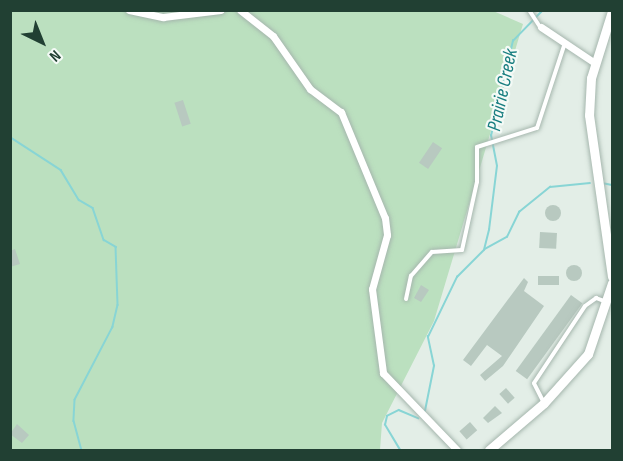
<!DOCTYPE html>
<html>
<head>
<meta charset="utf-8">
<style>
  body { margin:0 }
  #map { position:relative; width:623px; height:461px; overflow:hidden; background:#e3eee7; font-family:"Sofia Sans Condensed",sans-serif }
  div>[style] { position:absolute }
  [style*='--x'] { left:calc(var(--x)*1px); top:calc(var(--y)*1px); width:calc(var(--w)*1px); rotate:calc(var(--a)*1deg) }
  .green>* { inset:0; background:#bbe0bf }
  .stream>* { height:1.5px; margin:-0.75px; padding:0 0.75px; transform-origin:0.75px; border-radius:0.75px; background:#88d5d5 }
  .building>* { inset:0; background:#b8c9c0; transform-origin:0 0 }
  .round { border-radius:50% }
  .roads { filter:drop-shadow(0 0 2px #a5b6ad) drop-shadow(0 0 2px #a5b6ad) }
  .service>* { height:4px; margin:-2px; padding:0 2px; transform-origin:2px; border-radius:2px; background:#fff }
  .minor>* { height:7px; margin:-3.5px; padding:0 3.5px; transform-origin:3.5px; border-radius:3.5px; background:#fff }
  .secondary>* { height:9px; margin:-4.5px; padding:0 4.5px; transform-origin:4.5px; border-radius:4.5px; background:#fff }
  span { translate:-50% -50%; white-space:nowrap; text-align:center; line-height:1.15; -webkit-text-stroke:4.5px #f4faf6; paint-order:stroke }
  .water-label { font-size:20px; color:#187e80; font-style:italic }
  .frame { position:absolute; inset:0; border:12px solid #214033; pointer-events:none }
  .north { position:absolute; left:12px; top:12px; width:60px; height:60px; -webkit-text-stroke:4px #f4faf6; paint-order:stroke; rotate:137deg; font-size:16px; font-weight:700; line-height:24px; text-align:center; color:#214033 }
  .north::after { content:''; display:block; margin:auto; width:21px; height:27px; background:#214033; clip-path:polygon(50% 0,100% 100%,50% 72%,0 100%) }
</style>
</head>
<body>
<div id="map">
  <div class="green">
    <div style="clip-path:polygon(491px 10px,523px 24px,434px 321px,382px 423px,380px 450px,11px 450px,10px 11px)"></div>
  </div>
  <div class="stream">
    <div style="--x:10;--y:137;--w:61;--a:32.9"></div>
    <div style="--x:61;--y:170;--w:35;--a:59"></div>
    <div style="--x:79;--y:200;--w:16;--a:30"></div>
    <div style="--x:93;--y:208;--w:34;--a:71"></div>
    <div style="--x:104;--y:240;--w:14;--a:30"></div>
    <div style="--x:116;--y:247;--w:58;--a:88"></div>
    <div style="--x:118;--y:305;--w:23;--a:103"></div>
    <div style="--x:113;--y:327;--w:82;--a:117.5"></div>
    <div style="--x:75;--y:400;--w:21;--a:93"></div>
    <div style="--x:74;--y:421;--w:30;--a:75"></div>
    <div style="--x:602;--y:183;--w:10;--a:11"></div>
    <div style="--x:485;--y:249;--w:25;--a:-29"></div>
    <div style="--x:507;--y:237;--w:28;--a:-64"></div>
    <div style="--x:519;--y:212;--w:40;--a:-39"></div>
    <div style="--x:550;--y:187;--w:40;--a:-5.7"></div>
    <div style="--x:425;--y:411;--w:46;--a:-78.7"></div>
    <div style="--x:434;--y:366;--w:30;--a:-102"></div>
    <div style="--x:428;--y:337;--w:67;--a:-64.2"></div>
    <div style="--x:457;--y:277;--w:38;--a:-45"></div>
    <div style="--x:484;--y:250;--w:21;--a:-76"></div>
    <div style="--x:489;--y:230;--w:64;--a:-82.9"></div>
    <div style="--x:497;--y:166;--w:31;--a:-101"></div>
    <div style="--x:491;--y:136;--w:98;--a:-77"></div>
    <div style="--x:513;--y:41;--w:43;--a:-45.9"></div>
    <div style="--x:400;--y:450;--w:29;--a:-121"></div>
    <div style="--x:385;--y:425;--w:9;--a:-77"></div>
    <div style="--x:387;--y:416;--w:13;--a:-27"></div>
    <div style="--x:399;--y:410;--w:21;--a:23"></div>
  </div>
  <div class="building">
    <div style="left:183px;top:100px;width:25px;height:9px;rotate:72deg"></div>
    <div style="left:433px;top:142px;width:11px;height:25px;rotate:34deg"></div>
    <div class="round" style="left:545px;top:205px;width:16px;height:16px"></div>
    <div style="left:540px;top:232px;width:17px;height:16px;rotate:3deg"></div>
    <div style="clip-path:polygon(15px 249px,20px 264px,10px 267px,10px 251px)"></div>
    <div class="round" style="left:566px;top:265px;width:16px;height:16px"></div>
    <div style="left:538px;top:276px;width:21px;height:9px"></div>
    <div style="clip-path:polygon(524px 278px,528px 282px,524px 291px,544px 306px,503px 366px,485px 381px,480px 375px,502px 356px,487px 345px,471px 366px,463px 360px)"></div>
    <div style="clip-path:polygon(421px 285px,429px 290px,421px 302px,414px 298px)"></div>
    <div style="left:571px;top:295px;width:14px;height:94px;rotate:36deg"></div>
    <div style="left:506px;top:388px;width:13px;height:9px;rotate:48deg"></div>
    <div style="clip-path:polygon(495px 406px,502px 413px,488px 423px,483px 418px)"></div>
    <div style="left:470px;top:422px;width:11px;height:14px;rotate:49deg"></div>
    <div style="clip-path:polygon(17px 424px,29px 435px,22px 443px,10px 434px)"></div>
  </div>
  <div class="roads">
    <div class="service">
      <div style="--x:529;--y:10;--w:20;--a:57"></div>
      <div style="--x:406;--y:299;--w:24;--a:-78"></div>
      <div style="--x:411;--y:276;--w:32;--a:-49"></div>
      <div style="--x:432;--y:252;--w:30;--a:-4"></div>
      <div style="--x:462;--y:250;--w:70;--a:-77.6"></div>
      <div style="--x:477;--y:182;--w:35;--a:-90"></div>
      <div style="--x:477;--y:147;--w:63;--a:-17.6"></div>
      <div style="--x:537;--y:128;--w:89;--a:-71.8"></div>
      <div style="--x:544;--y:403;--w:22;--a:-117"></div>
      <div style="--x:534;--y:383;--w:92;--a:-56.5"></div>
      <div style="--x:585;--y:306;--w:14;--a:-36"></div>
      <div style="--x:596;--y:298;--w:9;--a:21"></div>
    </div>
    <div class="minor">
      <div style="--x:129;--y:10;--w:35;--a:12"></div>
      <div style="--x:163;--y:17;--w:58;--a:-6.9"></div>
      <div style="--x:240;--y:10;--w:42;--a:38.2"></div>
      <div style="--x:273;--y:36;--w:65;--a:55.1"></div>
      <div style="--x:310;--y:89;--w:39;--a:37"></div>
      <div style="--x:341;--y:112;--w:115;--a:67.5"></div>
      <div style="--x:385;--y:218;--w:17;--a:83"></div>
      <div style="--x:387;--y:235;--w:56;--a:105.5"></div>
      <div style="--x:372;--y:289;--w:85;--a:82.5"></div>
      <div style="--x:383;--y:373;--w:107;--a:46.1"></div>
      <div style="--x:541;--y:27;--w:65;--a:33.7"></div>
    </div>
    <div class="secondary">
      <div style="--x:612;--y:11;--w:70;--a:107.4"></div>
      <div style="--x:591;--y:78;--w:37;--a:93"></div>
      <div style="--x:589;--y:115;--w:163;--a:81.9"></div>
      <div style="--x:489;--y:450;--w:72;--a:-40.5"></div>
      <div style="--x:544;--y:403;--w:66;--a:-48.1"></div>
      <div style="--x:588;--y:354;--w:75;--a:-71.3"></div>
    </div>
  </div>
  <div class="water-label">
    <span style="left:503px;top:90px;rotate:-78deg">Prairie Creek</span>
  </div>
  <div class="frame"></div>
  <div class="north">N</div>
</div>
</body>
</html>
